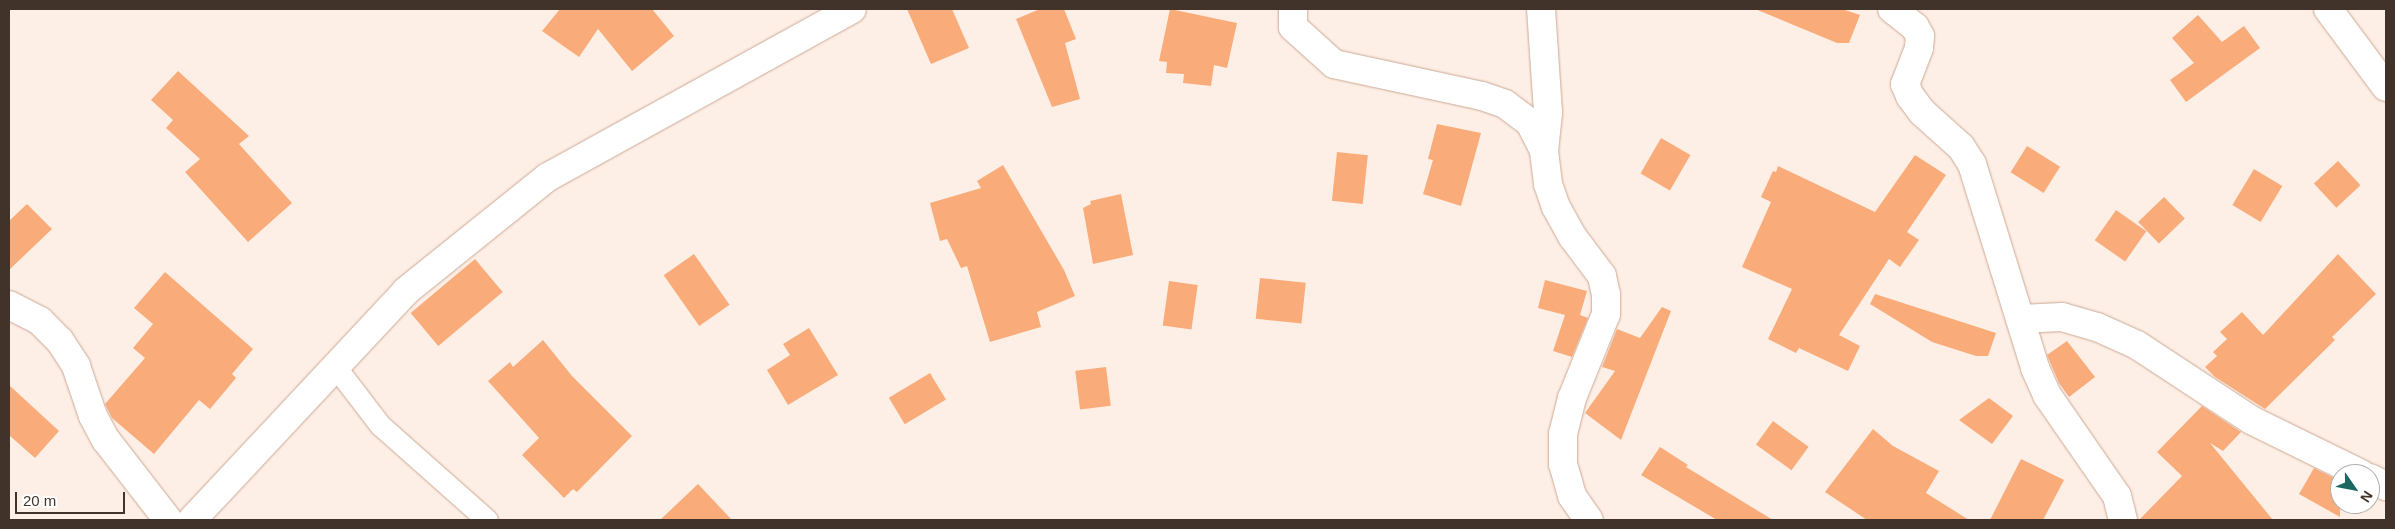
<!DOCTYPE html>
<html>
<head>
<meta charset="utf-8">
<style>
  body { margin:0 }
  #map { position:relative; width:2395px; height:529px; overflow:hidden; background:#feefe6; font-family:Arial,sans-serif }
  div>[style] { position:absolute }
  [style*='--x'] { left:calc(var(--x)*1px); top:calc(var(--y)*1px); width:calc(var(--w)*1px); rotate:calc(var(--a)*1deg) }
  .building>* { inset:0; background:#f9ac7a; transform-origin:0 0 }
  .roads { filter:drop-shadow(0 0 1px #cba994) drop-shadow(0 0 1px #cba994) }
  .lane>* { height:21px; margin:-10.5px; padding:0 10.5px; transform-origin:10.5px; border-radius:10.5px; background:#fff }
  .street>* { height:28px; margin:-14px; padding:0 14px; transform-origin:14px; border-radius:14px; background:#fff }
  span { translate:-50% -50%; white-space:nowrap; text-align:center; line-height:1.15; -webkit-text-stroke:4px #fff; paint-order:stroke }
  .frame { position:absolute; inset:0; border:10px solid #41332a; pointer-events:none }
  .north { position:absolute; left:2330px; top:464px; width:50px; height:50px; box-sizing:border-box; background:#fff; border:1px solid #b3adaa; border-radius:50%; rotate:123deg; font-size:14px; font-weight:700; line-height:20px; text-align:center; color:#41332a }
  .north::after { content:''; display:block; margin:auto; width:18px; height:22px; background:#1b6660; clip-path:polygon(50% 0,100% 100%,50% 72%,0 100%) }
  .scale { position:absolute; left:15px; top:492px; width:110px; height:22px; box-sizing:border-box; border:2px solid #41332a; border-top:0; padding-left:6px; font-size:15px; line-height:18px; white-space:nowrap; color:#41332a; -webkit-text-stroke:4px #fff; paint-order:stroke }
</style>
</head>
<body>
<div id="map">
  <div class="building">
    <div style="clip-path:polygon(560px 9px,652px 9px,674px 36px,632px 71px,598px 29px,579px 57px,542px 31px)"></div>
    <div style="clip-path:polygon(907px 9px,952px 9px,969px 48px,931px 64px)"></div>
    <div style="clip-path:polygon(1040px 9px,1064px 9px,1076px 39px,1065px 43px,1080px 99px,1052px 107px,1016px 19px)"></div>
    <div style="clip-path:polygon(1170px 9px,1237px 23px,1227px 68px,1214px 65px,1211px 86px,1183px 83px,1184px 74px,1166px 73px,1167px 62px,1159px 61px)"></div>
    <div style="clip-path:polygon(1755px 9px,1842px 9px,1860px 15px,1849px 43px,1837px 43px)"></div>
    <div style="clip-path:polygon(2198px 15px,2222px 42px,2244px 26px,2260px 48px,2186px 102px,2170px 80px,2194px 63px,2172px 38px)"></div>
    <div style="clip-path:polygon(178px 71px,249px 136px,239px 144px,292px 203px,248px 242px,185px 172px,200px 159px,166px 128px,173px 120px,151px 100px)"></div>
    <div style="clip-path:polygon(1437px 124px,1481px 133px,1461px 206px,1423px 194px,1433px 160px,1428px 159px)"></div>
    <div style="left:1661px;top:138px;width:34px;height:41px;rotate:30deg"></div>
    <div style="left:2027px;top:146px;width:39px;height:31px;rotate:32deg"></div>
    <div style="left:1337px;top:152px;width:31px;height:49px;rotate:6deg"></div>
    <div style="clip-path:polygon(1915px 155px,1946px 175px,1907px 232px,1919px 240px,1900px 267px,1889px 259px,1839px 335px,1860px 346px,1848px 371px,1799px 348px,1796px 353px,1768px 339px,1792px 289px,1742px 267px,1771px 202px,1761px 197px,1773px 171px,1776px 172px,1778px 166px,1875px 212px)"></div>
    <div style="left:2338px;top:161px;width:33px;height:33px;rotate:47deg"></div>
    <div style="clip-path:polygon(1003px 165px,1064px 270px,1075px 296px,1037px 312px,1041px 327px,990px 342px,967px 266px,961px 268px,947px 239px,940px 241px,930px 203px,981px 188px,977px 181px)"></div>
    <div style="left:2254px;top:169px;width:33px;height:42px;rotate:31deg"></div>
    <div style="clip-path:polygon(1121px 194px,1133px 255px,1093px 264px,1083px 208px,1091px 204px,1090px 201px)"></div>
    <div style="left:2164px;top:197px;width:30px;height:36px;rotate:46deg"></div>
    <div style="clip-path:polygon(27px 204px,52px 229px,9px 270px,9px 221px)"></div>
    <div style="left:2116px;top:210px;width:37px;height:37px;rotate:35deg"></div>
    <div style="left:694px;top:254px;width:62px;height:37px;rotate:55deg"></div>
    <div style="clip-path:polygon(2338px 254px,2376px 294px,2332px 337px,2335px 340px,2265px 409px,2215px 377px,2205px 367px,2217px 356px,2213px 352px,2227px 339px,2220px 332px,2242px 312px,2263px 335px)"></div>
    <div style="left:475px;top:259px;width:43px;height:84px;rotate:50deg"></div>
    <div style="clip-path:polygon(165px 272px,253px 349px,232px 374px,236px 378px,210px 409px,199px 400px,154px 454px,112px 418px,105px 404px,145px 358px,133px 348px,153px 324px,134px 308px)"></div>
    <div style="left:1260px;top:278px;width:46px;height:41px;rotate:6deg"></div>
    <div style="clip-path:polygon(1545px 280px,1587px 291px,1580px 315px,1588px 318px,1572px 357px,1553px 351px,1565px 315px,1538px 308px)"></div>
    <div style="left:1169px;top:281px;width:29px;height:45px;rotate:8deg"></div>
    <div style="clip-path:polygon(1875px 294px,1996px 333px,1988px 356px,1976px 356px,1932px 342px,1870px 304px)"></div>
    <div style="clip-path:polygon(1662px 307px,1671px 311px,1621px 440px,1585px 413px,1615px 371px,1602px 367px,1617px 329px,1640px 338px)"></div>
    <div style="clip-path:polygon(809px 328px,838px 375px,788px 405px,767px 370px,790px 355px,783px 344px)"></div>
    <div style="clip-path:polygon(543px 340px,572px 376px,632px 436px,577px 492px,573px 489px,564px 498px,522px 455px,539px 438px,488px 381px,510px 362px,513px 367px)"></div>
    <div style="clip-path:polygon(2067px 341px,2095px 377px,2069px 397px,2059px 383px,2047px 355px)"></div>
    <div style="left:1106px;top:367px;width:39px;height:31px;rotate:83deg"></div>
    <div style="left:930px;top:373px;width:31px;height:48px;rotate:59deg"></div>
    <div style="clip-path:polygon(9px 385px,59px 431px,35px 458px,9px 435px)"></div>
    <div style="clip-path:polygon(1989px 398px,2013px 416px,1992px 444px,1959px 420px)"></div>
    <div style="clip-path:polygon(2202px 406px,2241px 432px,2223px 451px,2210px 443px,2273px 520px,2139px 520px,2182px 476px,2157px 452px)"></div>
    <div style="left:1773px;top:421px;width:44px;height:29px;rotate:36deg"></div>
    <div style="clip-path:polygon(1873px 429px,1893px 446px,1939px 471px,1926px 493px,1969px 520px,1867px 520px,1825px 492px)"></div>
    <div style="clip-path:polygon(1660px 447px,1688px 465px,1686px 467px,1773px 520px,1717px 520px,1641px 475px)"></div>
    <div style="clip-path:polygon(2021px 459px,2064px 480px,2043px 520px,1990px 520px)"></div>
    <div style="clip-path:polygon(2314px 468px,2340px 481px,2340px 517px,2299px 494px)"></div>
    <div style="clip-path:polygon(698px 484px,732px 520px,660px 520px)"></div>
  </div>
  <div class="roads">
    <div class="lane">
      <div style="--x:334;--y:365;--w:76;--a:52.5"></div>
      <div style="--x:380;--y:425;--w:143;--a:41.6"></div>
    </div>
    <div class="street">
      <div style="--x:1293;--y:9;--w:18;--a:90"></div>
      <div style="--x:1293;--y:27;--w:55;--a:42.1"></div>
      <div style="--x:1334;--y:64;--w:151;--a:12.2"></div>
      <div style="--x:1482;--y:96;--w:24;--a:19"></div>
      <div style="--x:1505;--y:104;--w:31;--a:37"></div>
      <div style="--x:1530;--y:123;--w:31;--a:63"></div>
      <div style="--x:1544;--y:151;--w:33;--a:83"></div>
      <div style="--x:1548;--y:184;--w:24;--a:71"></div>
      <div style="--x:1556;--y:207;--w:33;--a:61"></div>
      <div style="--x:1572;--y:236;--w:50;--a:53.1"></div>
      <div style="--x:1602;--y:276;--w:19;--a:78"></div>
      <div style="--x:1606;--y:295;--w:19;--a:90"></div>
      <div style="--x:1606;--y:314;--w:91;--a:112"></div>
      <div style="--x:1572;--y:398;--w:37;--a:104"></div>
      <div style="--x:1563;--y:434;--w:30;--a:90"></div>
      <div style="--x:1563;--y:464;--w:33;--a:74"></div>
      <div style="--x:1572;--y:496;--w:29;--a:55"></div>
      <div style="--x:1541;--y:9;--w:104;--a:86.1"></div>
      <div style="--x:1548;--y:113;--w:38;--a:96"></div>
      <div style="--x:1892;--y:9;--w:29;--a:38"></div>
      <div style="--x:1915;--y:27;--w:10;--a:61"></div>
      <div style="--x:1920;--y:36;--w:12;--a:95"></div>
      <div style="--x:1919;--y:48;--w:39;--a:111"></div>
      <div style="--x:1905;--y:84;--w:13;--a:67"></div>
      <div style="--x:1910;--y:96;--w:20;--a:53"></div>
      <div style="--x:1922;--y:112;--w:52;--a:41.9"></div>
      <div style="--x:1961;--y:147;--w:20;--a:57"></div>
      <div style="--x:1972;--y:164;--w:214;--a:72.8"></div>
      <div style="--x:2035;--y:368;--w:30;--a:66"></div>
      <div style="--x:2047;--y:395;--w:123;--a:55.3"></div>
      <div style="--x:2117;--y:496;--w:25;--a:76"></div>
      <div style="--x:2328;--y:9;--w:97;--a:53.4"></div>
      <div style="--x:9;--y:305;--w:35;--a:27"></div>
      <div style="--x:40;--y:321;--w:28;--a:45"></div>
      <div style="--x:60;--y:341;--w:30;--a:57"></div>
      <div style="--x:76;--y:366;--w:53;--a:71.2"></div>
      <div style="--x:93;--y:416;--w:27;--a:62"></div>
      <div style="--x:106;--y:440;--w:101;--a:52.2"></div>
      <div style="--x:2020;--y:319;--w:42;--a:-2.7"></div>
      <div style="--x:2062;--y:317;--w:36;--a:16"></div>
      <div style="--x:2097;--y:327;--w:44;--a:24.2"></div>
      <div style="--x:2137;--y:345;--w:136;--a:33.3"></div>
      <div style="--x:2251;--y:420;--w:123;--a:26.1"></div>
      <div style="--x:2370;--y:478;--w:18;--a:27"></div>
      <div style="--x:192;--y:520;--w:313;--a:-46.9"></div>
      <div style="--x:406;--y:291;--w:182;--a:-38.8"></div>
      <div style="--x:548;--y:177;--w:347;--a:-28.9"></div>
    </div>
  </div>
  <div class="frame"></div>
  <div class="north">N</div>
  <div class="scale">20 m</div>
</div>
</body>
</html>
